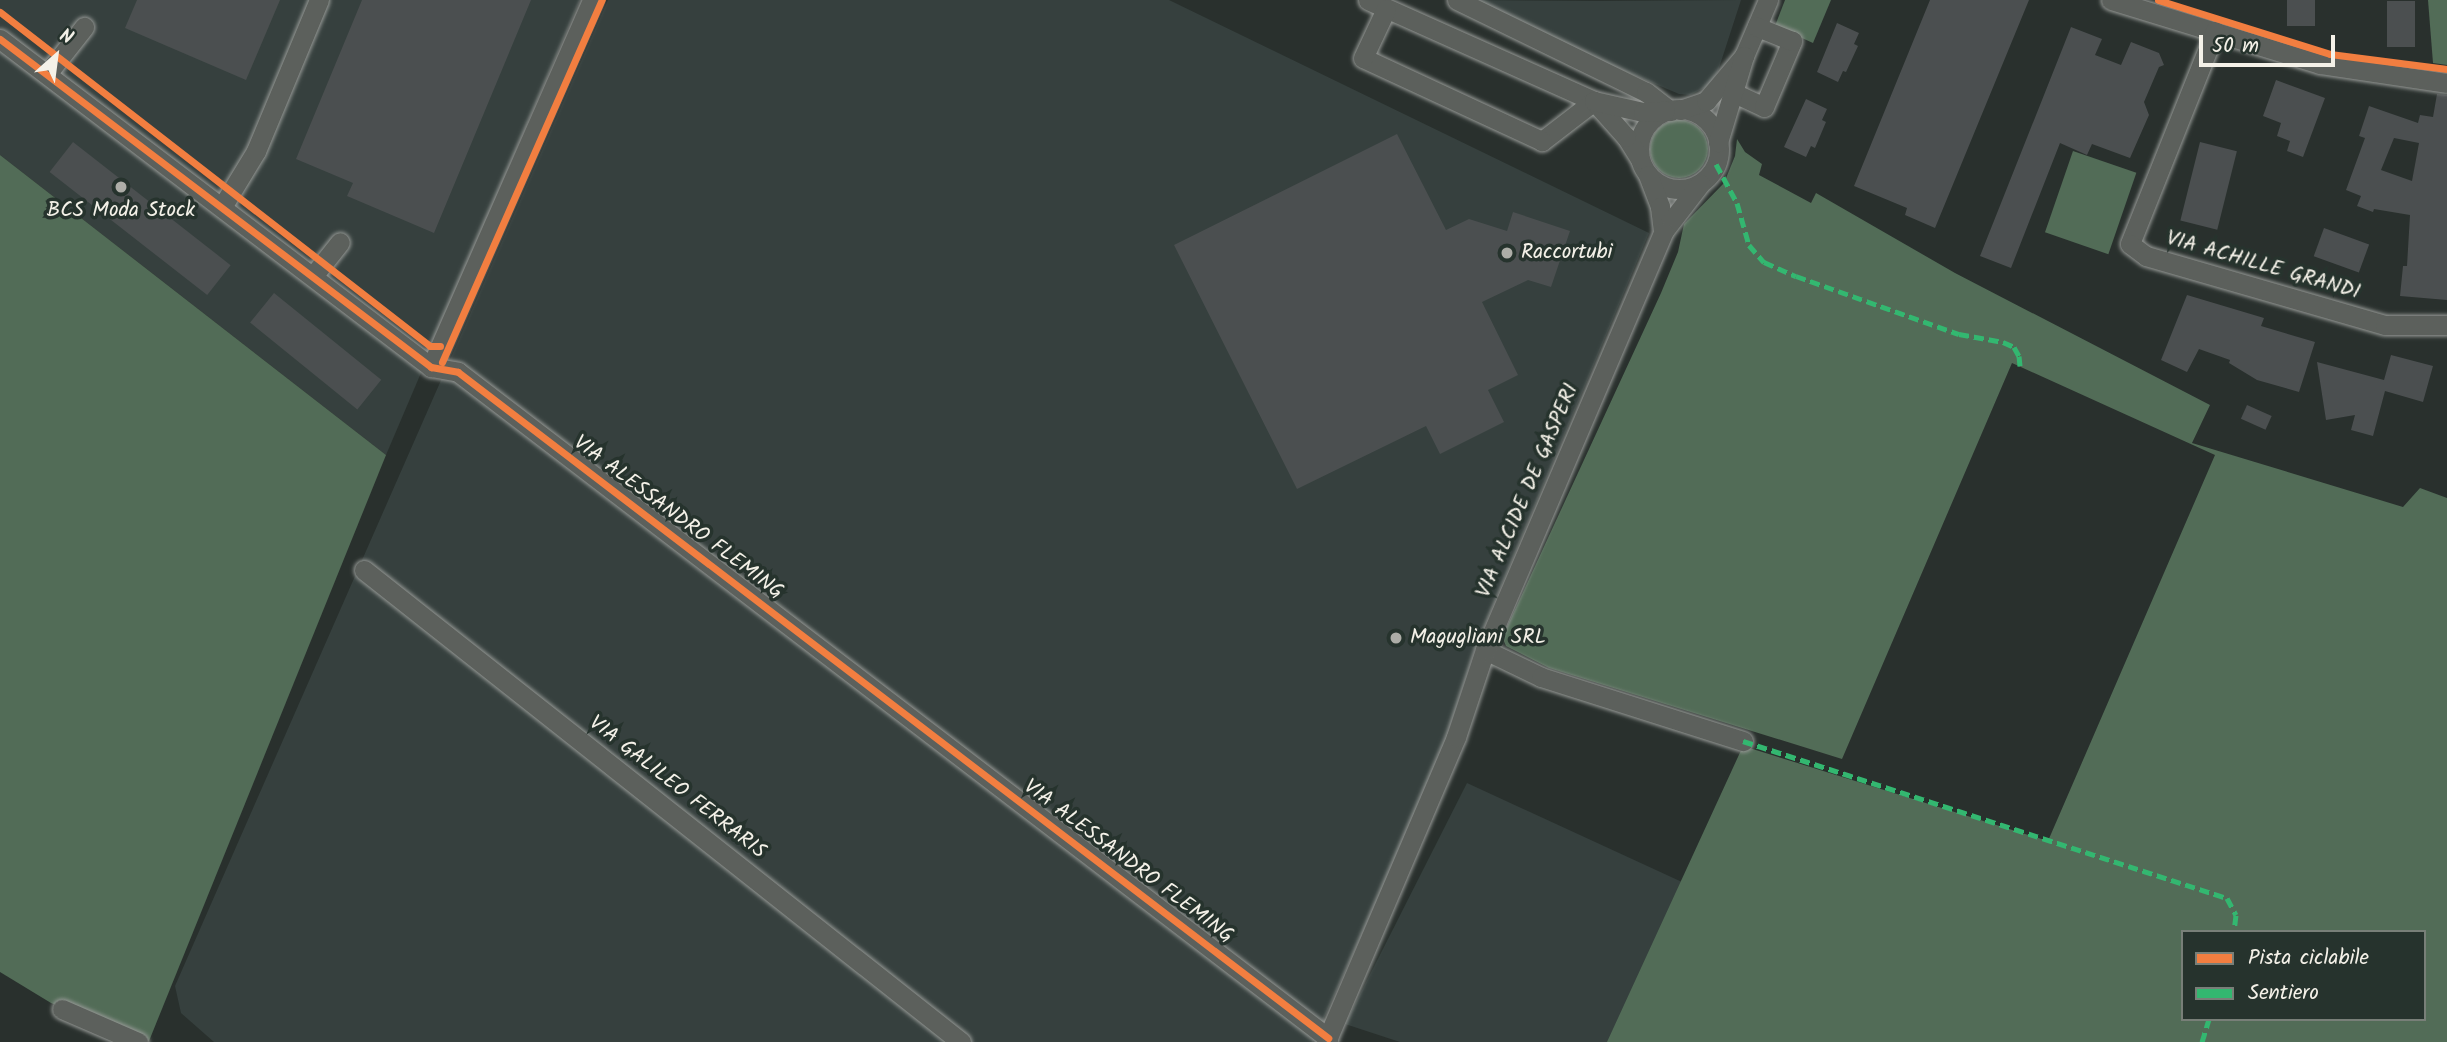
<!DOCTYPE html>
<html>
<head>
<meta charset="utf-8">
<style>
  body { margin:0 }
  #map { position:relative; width:2447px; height:1042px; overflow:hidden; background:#29302d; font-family:Kalam,sans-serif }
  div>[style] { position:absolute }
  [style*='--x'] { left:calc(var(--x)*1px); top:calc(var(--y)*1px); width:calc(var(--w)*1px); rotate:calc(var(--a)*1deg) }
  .built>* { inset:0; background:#36403e }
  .green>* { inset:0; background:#526c57; transform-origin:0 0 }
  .round { border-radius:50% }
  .building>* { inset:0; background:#4b4f50; transform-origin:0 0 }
  .roads { filter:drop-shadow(0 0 2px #969996) drop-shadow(0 0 2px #969996) }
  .minor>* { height:19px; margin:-9.5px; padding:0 9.5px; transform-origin:9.5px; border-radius:9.5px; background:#5c605c }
  .minor>.ring { margin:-9.5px; padding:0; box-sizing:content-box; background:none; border:19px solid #5c605c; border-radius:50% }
  .quiet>* { height:5px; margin-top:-2.5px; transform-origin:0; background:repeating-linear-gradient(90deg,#33b770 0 10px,transparent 0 15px) }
  .cycleway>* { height:7px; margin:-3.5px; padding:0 3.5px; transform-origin:3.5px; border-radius:3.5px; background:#f27e40 }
  .dots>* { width:19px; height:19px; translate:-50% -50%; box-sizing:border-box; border:4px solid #26332d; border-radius:50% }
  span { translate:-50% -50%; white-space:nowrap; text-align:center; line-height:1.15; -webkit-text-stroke:7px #26332d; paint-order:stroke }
  .poi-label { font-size:21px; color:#f4f1e8 }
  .left { translate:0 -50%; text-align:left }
  .street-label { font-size:21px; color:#f4f1e8 }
  .legend { position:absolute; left:2181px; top:930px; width:245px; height:91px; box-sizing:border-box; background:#26332d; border:2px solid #787f78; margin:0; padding:9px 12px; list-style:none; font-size:21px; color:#f4f1e8 }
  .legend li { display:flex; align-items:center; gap:14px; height:35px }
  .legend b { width:35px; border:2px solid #787f78 }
  .north { position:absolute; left:21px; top:21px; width:70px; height:70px; -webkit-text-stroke:5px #26332d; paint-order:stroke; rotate:28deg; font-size:19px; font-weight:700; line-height:28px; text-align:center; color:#f4f1e8 }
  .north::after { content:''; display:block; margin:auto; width:24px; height:32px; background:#f4f1e8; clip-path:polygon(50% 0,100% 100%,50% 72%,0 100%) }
  .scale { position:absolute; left:2199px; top:35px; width:136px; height:32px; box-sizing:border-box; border:4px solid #f4f1e8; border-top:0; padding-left:9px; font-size:21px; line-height:24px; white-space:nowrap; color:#f4f1e8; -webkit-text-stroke:5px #26332d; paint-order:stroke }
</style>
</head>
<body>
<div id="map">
  <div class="built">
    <div style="clip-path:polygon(0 0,580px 0,386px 455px,0 155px)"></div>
    <div style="clip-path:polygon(608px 0,1169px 0,1649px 233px,1476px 646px,1442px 751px,1411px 826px,1313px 1042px,214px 1042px,181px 1013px,175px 986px)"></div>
    <div style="clip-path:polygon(1471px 0,1596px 1px,1741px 0,1718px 71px,1710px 85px,1690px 95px,1679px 94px,1577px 51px)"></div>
    <div style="clip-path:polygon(1467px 783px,1682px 882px,1608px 1042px,1400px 1042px,1345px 1024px)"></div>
  </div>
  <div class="green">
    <div style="clip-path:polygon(1785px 0,1831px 0,1813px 43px,1775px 26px)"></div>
    <div style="clip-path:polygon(2428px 0,2447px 0,2447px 65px,2433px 63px)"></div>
    <div class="round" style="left:1650px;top:120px;width:58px;height:58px"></div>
    <div style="clip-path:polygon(evenodd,1737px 139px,1745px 152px,1762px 164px,1759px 175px,1811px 203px,1816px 193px,1955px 273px,2210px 405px,2192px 443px,2403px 507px,2420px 488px,2447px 498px,2447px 1042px,1607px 1042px,1743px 746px,2048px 841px,2215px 455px,2012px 363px,1842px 759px,1549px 668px,1506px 646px,1503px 639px,1506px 629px,1661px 293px,1678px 252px,1684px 224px,1724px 183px,1735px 156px,1737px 139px,2183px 932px,2424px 932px,2424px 1019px,2183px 1019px,2183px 932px)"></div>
    <div style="left:2073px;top:151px;width:67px;height:86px;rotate:19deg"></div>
    <div style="clip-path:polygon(0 155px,386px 455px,149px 1041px,51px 1003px,0 972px)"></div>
  </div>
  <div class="building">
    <div style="clip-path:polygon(137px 0,280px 0,246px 80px,125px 28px)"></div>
    <div style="clip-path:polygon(362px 0,531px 0,434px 233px,347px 196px,353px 183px,296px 159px)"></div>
    <div style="clip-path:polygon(1930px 0,2029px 0,1935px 228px,1905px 215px,1907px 208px,1854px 186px)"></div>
    <div style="left:2287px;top:0;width:28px;height:26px"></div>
    <div style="left:2387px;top:1px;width:28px;height:46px"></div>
    <div style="clip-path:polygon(1837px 23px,1859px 33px,1854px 44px,1858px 46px,1846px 72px,1843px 71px,1838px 82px,1817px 72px)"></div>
    <div style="clip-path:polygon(2071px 27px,2102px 39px,2095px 55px,2121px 65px,2131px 42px,2159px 53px,2164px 65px,2159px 67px,2144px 102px,2149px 115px,2130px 158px,2092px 144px,2087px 155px,2060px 143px,2011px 268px,1980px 256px)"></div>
    <div style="clip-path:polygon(2276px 80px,2325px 98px,2303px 157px,2287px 151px,2290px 141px,2277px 136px,2281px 123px,2263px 116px)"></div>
    <div style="clip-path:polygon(evenodd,2437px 94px,2447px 95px,2447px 300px,2400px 296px,2403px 266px,2407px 266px,2410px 215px,2374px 209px,2373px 212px,2357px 206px,2361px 196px,2346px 190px,2365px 138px,2359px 136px,2369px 106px,2418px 123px,2420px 115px,2433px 117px,2437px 94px,2394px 138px,2419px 143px,2412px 181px,2381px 170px,2394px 138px)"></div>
    <div style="clip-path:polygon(1806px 99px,1827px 109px,1822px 120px,1826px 122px,1815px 148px,1811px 146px,1806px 157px,1784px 147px)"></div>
    <div style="clip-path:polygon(1397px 134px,1446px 230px,1469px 219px,1507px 231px,1513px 212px,1570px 231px,1551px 287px,1528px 280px,1482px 302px,1518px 375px,1488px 390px,1504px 422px,1440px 454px,1426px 426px,1297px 489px,1174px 245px)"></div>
    <div style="left:73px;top:142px;width:200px;height:38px;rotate:38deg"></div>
    <div style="left:2200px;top:142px;width:38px;height:81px;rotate:14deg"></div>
    <div style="left:2324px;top:228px;width:48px;height:30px;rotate:20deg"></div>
    <div style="left:274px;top:293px;width:138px;height:38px;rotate:39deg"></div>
    <div style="clip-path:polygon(2187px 295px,2264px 318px,2261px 326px,2315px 342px,2299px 392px,2257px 380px,2229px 363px,2230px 360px,2199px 349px,2187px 372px,2161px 360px)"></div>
    <div style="clip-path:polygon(2391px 355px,2433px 366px,2423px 402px,2385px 391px,2373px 436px,2351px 430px,2355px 415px,2326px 420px,2317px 362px,2384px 380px)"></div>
    <div style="left:2247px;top:405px;width:27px;height:15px;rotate:24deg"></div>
  </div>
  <div class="roads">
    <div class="minor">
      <div style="--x:1368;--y:0;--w:248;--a:24.1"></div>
      <div style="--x:1594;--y:101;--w:66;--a:142.4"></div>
      <div style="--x:1542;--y:141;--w:197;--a:-155.1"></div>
      <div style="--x:1363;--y:58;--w:54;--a:-64.9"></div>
      <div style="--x:1457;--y:0;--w:210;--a:26"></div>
      <div style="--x:1646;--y:92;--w:31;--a:38"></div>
      <div style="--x:2111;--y:0;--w:219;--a:17"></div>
      <div style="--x:2320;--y:64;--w:128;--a:8.5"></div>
      <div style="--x:2215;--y:31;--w:229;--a:111.8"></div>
      <div style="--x:2130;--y:244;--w:20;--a:37"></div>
      <div style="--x:2146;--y:256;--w:249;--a:16.1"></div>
      <div style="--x:2385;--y:325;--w:62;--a:0"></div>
      <div style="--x:0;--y:39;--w:542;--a:37.27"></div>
      <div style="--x:431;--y:367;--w:27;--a:10"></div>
      <div style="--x:458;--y:372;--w:1096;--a:37.43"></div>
      <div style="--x:1744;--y:56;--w:61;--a:-66.8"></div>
      <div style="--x:47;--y:74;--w:60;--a:-51.8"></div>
      <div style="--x:1734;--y:93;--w:33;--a:25"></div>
      <div style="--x:1764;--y:107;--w:72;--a:-67"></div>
      <div style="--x:1792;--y:41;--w:38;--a:-158"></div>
      <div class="ring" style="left:1639px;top:109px;width:61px;height:61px"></div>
      <div style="--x:1680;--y:110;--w:28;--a:-19"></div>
      <div style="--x:1706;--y:101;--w:59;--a:-49.8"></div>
      <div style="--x:1744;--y:56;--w:90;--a:106.8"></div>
      <div style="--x:1640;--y:159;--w:26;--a:-122"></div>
      <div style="--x:1626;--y:137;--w:48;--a:-131.6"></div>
      <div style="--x:1594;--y:101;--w:50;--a:12.7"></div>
      <div style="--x:1643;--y:112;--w:22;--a:-3"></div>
      <div style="--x:1648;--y:175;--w:34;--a:69"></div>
      <div style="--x:1660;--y:207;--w:25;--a:83"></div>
      <div style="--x:1663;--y:232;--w:61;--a:-52.4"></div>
      <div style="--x:222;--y:207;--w:66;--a:-58.7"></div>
      <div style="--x:256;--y:151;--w:164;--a:-67.4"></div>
      <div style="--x:313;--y:276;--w:43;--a:-51.5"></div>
      <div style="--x:431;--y:367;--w:401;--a:-66.3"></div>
      <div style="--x:364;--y:570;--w:761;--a:38.33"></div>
      <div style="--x:1485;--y:650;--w:62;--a:25.7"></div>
      <div style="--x:1541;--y:677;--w:212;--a:17.6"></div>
      <div style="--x:62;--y:1009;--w:83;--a:23.5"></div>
      <div style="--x:1326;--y:1042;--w:332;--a:-66.9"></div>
      <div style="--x:1456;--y:737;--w:92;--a:-71.6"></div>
      <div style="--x:1485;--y:650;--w:454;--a:-66.9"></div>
    </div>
  </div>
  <div class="quiet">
    <div style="--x:1716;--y:164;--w:44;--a:61.7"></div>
    <div style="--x:1737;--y:203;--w:44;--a:74.1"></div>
    <div style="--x:1749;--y:245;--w:23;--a:49"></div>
    <div style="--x:1764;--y:262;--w:35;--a:24"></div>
    <div style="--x:1796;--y:276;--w:173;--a:19.6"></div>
    <div style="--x:1959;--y:334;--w:45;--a:10.3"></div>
    <div style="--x:2003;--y:342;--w:12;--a:24"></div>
    <div style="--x:2014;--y:347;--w:10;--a:61"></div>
    <div style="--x:2019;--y:356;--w:10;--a:84"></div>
    <div style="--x:1743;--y:741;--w:509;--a:17.97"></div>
    <div style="--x:2227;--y:898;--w:19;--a:62"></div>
    <div style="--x:2236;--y:915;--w:17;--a:97"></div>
    <div style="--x:2202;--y:1042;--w:24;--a:-73"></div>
  </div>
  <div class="cycleway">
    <div style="--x:2158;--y:0;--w:180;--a:17.4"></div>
    <div style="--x:2330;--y:54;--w:118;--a:7.3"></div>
    <div style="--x:0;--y:12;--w:544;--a:37.84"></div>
    <div style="--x:430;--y:346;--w:10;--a:0"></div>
    <div style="--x:0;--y:39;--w:542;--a:37.27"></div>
    <div style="--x:431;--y:367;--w:27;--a:10"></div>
    <div style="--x:458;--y:372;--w:1096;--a:37.43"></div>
    <div style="--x:442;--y:362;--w:396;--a:-66.2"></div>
  </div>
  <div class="dots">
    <div style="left:121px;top:187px;background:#adada7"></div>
    <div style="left:1507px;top:253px;background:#adada7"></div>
    <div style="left:1396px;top:638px;background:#adada7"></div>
  </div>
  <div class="poi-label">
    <span style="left:121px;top:211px">BCS Moda Stock</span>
    <span class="left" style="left:1521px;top:253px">Raccortubi</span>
    <span class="left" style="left:1410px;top:638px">Magugliani SRL</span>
  </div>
  <div class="street-label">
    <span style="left:2263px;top:266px;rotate:16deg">VIA ACHILLE GRANDI</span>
    <span style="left:1528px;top:491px;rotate:-67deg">VIA ALCIDE DE GASPERI</span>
    <span style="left:678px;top:518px;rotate:37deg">VIA ALESSANDRO FLEMING</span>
    <span style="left:677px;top:788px;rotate:38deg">VIA GALILEO FERRARIS</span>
    <span style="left:1128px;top:862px;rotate:37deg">VIA ALESSANDRO FLEMING</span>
  </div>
  <ul class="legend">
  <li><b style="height:9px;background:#f27e40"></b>Pista ciclabile</li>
  <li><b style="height:9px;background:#33b770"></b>Sentiero</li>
  </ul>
  <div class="north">N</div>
  <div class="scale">50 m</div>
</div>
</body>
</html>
